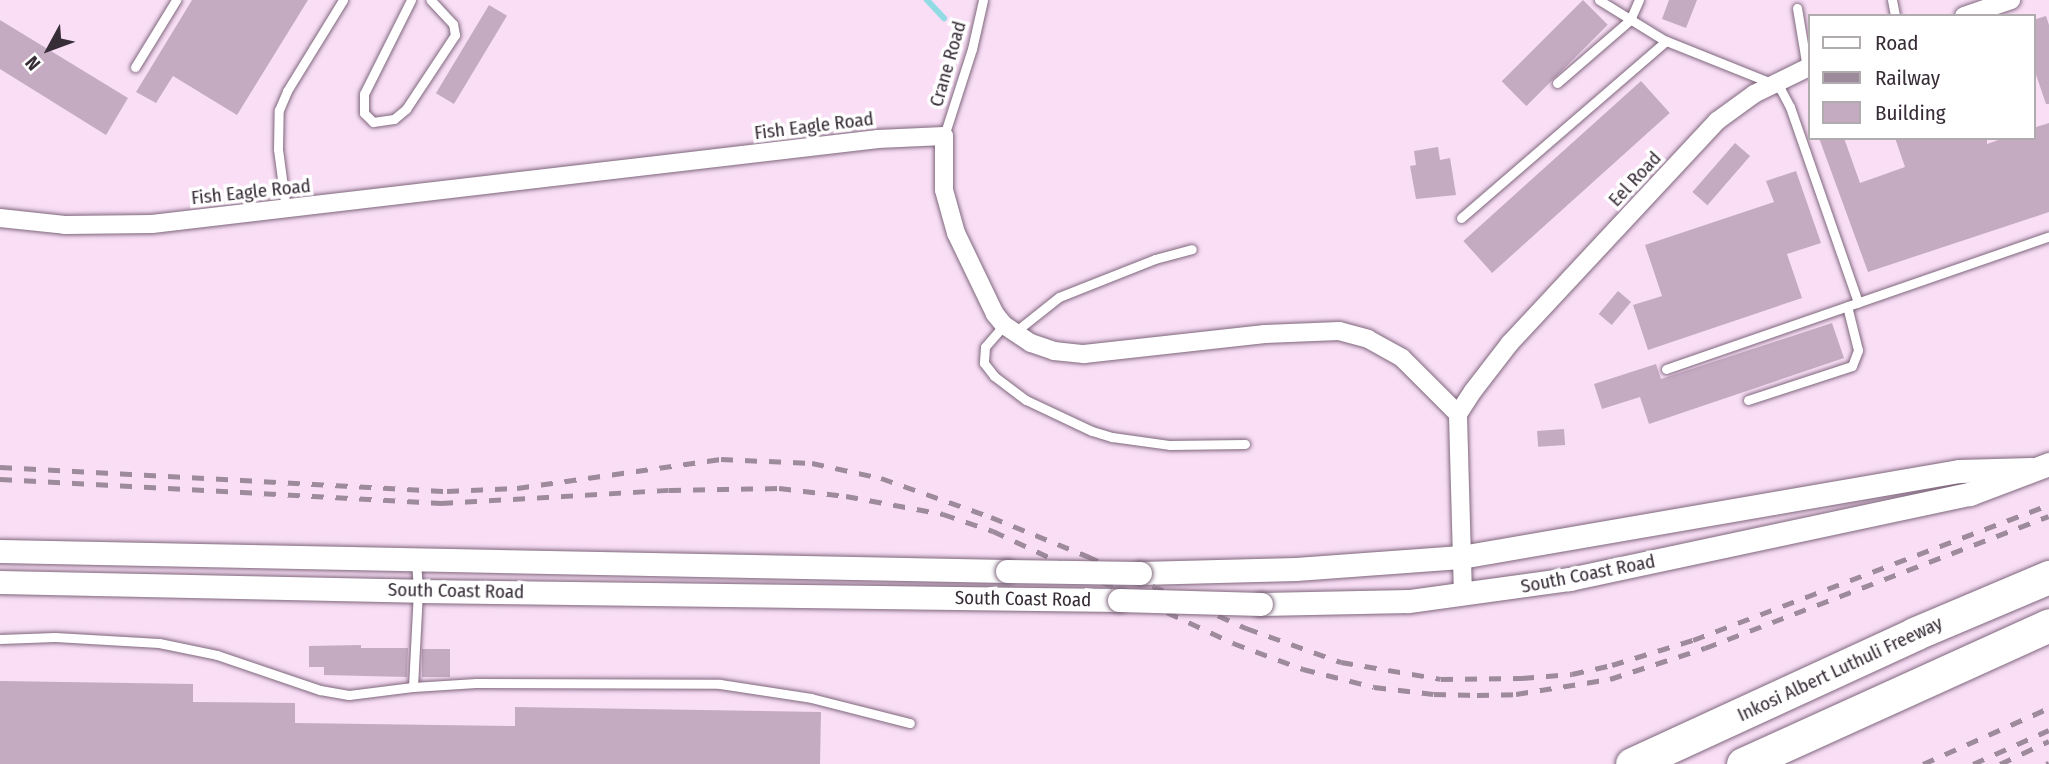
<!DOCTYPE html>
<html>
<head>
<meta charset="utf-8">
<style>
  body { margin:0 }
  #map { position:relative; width:2049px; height:764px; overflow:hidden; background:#f9def6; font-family:"Fira Sans Condensed",sans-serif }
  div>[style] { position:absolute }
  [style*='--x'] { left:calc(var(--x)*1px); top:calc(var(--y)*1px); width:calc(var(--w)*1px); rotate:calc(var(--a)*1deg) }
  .stream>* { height:6px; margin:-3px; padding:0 3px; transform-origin:3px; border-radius:3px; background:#91dbe5 }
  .building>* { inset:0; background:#c4abc2; transform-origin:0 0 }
  .roads { filter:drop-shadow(0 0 2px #7e677c) drop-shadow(0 0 2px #7e677c) }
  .service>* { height:9px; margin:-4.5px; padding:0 4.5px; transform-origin:4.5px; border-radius:4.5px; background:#fff }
  .minor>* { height:18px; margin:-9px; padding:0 9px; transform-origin:9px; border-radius:9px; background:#fff }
  .tertiary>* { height:23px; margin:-11.5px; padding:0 11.5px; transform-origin:11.5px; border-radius:11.5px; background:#fff }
  .motorway>* { height:33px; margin:-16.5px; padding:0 16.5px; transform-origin:16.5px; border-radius:16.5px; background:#fff }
  .rail>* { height:5px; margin-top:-2.5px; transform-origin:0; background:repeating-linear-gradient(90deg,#9d8a9b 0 12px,transparent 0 24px) }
  .bridges { filter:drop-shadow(0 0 2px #7e677c) drop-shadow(0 0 2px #7e677c) }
  .tertiary-bridge>* { height:23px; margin:-11.5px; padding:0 11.5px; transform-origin:11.5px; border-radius:11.5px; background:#fff }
  span { translate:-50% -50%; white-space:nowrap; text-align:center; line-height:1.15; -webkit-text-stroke:7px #fff; paint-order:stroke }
  .street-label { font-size:19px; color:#372d37 }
  .legend { position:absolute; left:1808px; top:14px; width:228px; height:126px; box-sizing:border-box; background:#fff; border:2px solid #afabaf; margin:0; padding:9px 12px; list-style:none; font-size:21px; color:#372d37 }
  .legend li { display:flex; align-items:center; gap:14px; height:35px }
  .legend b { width:35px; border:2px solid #afabaf }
  .north { position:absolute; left:14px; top:14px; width:70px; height:70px; -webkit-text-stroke:5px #fff; paint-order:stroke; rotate:229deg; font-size:19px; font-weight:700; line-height:28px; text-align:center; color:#372d37 }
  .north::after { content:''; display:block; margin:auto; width:24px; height:32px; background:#372d37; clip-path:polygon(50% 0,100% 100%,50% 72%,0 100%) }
</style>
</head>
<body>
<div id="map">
  <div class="stream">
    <div style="--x:927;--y:0;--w:25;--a:47"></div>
  </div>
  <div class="building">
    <div style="clip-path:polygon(192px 0,308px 0,237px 115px,173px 76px,156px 103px,136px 92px)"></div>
    <div style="left:1583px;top:0;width:35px;height:115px;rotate:45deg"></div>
    <div style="clip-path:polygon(1669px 0,1697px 0,1686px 28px,1662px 19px)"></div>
    <div style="left:489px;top:5px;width:21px;height:103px;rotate:31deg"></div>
    <div style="clip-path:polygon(2046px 16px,2049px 25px,2049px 104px,2046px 104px,2033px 66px,2033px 20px)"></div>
    <div style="clip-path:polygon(0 20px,128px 98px,106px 135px,0 69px)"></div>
    <div style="left:1641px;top:81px;width:43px;height:239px;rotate:48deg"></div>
    <div style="clip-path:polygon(2049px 123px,2049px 212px,1868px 272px,1819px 138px,1844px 138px,1860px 183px,1905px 167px,1895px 138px,1987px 138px,1987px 144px,2004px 138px,2033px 138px,2033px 128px)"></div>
    <div style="left:1735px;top:143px;width:20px;height:65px;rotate:41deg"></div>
    <div style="clip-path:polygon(1438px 147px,1440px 160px,1450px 158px,1456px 195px,1416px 199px,1410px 166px,1416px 165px,1414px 151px)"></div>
    <div style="clip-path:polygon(1796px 171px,1821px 243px,1787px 254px,1802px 298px,1648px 350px,1633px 305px,1662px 296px,1645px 245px,1774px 202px,1766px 181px)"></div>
    <div style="left:1618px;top:291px;width:17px;height:30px;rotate:40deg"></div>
    <div style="clip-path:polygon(1832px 323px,1844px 358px,1649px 424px,1640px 397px,1602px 409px,1594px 384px,1656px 364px,1661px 379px)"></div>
    <div style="left:1564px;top:429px;width:16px;height:27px;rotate:86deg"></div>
    <div style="clip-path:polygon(361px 645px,361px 648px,408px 648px,407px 677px,324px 675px,324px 667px,309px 667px,309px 646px)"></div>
    <div style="left:422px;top:649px;width:28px;height:28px"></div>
    <div style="clip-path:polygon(0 681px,193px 684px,193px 702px,295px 703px,295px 723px,515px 726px,515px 707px,821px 712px,820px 764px,0 764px)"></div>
  </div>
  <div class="roads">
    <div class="service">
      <div style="--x:411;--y:0;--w:105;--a:116.6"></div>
      <div style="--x:364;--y:94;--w:19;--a:90"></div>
      <div style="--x:364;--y:113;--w:13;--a:45"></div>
      <div style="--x:373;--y:122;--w:21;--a:-8"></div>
      <div style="--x:394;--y:119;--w:16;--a:-40"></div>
      <div style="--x:406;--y:109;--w:89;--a:-56.5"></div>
      <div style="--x:455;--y:35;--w:11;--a:-100"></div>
      <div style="--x:453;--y:24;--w:33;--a:-133"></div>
      <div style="--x:1599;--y:0;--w:76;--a:31.6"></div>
      <div style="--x:1664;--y:40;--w:118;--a:21.8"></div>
      <div style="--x:1774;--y:84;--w:9;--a:41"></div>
      <div style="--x:1781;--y:90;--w:19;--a:62"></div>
      <div style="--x:1790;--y:107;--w:207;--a:70.8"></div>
      <div style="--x:1892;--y:0;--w:16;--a:79"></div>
      <div style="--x:1797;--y:8;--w:61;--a:80.5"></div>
      <div style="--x:135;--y:67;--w:79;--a:-58.5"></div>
      <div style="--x:1557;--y:83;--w:96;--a:-40.8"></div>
      <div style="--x:1630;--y:20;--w:22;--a:-66"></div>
      <div style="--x:944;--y:136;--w:91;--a:-72.2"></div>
      <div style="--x:972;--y:49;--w:50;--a:-77.3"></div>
      <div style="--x:286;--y:209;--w:61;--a:-97.6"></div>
      <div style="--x:278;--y:149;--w:39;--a:-89"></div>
      <div style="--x:279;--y:110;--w:21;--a:-67"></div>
      <div style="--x:287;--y:91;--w:107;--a:-58.4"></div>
      <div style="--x:1461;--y:218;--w:271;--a:-40.8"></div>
      <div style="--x:1004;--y:325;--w:29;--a:131"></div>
      <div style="--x:985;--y:347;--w:16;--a:94"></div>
      <div style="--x:984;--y:363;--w:16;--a:52"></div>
      <div style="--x:994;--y:376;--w:40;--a:37"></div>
      <div style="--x:1026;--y:400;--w:73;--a:25.2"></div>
      <div style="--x:1092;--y:431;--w:21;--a:17"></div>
      <div style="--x:1112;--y:437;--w:59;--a:7.9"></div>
      <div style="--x:1170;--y:445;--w:75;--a:-0.8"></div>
      <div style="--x:1015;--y:332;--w:56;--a:-38.5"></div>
      <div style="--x:1059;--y:297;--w:103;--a:-21.6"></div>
      <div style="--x:1155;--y:259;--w:38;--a:-15"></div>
      <div style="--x:1666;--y:369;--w:405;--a:-19.1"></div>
      <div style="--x:1748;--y:400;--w:109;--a:-18.1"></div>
      <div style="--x:1852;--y:366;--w:17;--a:-69"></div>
      <div style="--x:1858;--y:350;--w:45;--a:-104"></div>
      <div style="--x:416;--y:561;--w:30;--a:86"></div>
      <div style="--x:418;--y:591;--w:96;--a:93"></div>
      <div style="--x:413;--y:687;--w:63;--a:-3.6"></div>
      <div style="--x:476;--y:683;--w:244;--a:0.2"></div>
      <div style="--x:720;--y:684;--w:92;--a:8.7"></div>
      <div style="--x:811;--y:698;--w:102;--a:14.2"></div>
      <div style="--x:0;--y:639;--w:55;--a:-2.1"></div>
      <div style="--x:55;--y:637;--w:104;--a:3.3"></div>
      <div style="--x:159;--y:643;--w:59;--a:11.7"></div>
      <div style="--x:217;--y:655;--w:109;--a:18.8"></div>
      <div style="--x:320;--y:690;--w:29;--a:10"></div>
      <div style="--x:349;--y:695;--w:64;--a:-7.1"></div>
    </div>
    <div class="minor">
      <div style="--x:1964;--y:16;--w:50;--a:-18.8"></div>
      <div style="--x:0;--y:218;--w:65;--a:6.1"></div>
      <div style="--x:65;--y:225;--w:87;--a:-0.7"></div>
      <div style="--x:152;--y:224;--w:731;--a:-6.68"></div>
      <div style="--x:878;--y:139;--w:66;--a:-2.6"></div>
      <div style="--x:944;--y:136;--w:54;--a:90"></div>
      <div style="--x:944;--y:190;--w:45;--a:74.4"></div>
      <div style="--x:956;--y:233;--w:90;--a:64.3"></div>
      <div style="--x:995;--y:314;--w:14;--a:51"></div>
      <div style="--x:1004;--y:325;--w:32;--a:34"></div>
      <div style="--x:1031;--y:343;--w:24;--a:19"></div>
      <div style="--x:1054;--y:351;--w:30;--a:6"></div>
      <div style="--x:1084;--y:354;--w:182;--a:-6.3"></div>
      <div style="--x:1265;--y:334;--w:74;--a:-2.3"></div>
      <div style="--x:1339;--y:331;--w:30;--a:15"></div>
      <div style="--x:1368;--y:339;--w:39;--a:29"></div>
      <div style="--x:1402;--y:358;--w:79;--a:45"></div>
      <div style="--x:1463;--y:595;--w:181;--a:-91.6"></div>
      <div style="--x:1458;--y:414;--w:27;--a:-57"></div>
      <div style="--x:1473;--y:391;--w:61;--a:-52.4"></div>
      <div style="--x:1510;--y:343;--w:304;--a:-47"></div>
      <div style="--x:1717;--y:121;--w:46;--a:-36.1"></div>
      <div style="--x:1754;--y:94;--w:61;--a:-26.1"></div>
    </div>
    <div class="tertiary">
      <div style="--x:0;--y:551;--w:1007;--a:1.14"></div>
      <div style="--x:1140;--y:573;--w:156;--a:-1.5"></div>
      <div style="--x:1296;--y:569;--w:165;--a:-4.2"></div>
      <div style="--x:1461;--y:557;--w:505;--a:-9.8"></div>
      <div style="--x:1959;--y:471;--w:72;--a:-1.6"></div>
      <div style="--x:0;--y:582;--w:418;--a:1.2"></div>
      <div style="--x:418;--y:591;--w:701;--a:0.74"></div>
      <div style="--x:1261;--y:604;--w:148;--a:-1.2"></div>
      <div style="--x:1409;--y:601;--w:162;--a:-7.8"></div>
      <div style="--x:1569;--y:579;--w:410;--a:-12"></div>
      <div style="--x:1970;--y:494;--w:85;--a:-20.8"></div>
    </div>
    <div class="motorway">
      <div style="--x:1632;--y:764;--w:311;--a:-24.7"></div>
      <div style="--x:1914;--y:634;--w:147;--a:-22.9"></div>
      <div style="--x:1743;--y:764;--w:336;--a:-24.4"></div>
    </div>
  </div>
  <div class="rail">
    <div style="--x:0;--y:467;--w:448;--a:3.1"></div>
    <div style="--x:447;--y:491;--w:70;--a:-2.5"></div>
    <div style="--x:517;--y:488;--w:206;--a:-8.1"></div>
    <div style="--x:721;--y:459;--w:91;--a:2.5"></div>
    <div style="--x:812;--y:463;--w:71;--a:12.3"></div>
    <div style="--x:881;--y:478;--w:117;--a:19.5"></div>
    <div style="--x:991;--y:517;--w:104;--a:22.1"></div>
    <div style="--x:1087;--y:556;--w:175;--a:24.4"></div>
    <div style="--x:1246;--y:628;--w:101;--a:19.7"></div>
    <div style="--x:1341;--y:662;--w:101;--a:9.6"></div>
    <div style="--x:1441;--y:679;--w:81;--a:-0.7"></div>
    <div style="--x:1522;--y:678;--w:50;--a:-4.6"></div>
    <div style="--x:1572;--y:674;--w:41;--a:-12.7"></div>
    <div style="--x:1612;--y:665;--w:85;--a:-17.2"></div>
    <div style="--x:1693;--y:640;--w:381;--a:-20.8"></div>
    <div style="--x:0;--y:479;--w:442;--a:3.1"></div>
    <div style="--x:441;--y:503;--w:228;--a:-3.3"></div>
    <div style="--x:669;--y:490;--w:110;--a:-1"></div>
    <div style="--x:779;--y:488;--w:67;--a:6.8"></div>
    <div style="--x:846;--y:496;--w:99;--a:10.5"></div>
    <div style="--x:943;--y:514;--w:53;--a:18.8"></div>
    <div style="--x:993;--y:531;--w:265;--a:25"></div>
    <div style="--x:1233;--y:643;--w:75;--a:20.4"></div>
    <div style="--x:1303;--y:669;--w:73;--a:14.2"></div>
    <div style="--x:1374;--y:687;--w:60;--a:6.7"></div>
    <div style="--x:1434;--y:694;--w:43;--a:1.3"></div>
    <div style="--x:1477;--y:695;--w:39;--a:-1"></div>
    <div style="--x:1516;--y:694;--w:95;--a:-9.1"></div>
    <div style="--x:1610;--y:679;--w:100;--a:-18.1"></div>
    <div style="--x:1705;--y:648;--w:368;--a:-21"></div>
    <div style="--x:1923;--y:764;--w:138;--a:-24"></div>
    <div style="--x:1973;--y:764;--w:83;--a:-24.1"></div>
    <div style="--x:2000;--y:764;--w:54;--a:-25.1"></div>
    <div style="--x:2046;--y:764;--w:3;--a:-18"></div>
  </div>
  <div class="bridges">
    <div class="tertiary-bridge">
      <div style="--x:1007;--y:571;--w:133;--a:0.9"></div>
      <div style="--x:1119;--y:600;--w:142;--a:1.6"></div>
    </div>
  </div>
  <div class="street-label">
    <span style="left:948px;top:64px;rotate:-74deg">Crane Road</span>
    <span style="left:814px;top:126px;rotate:-7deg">Fish Eagle Road</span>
    <span style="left:1635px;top:179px;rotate:-47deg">Eel Road</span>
    <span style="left:251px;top:192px;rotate:-6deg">Fish Eagle Road</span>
    <span style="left:1588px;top:574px;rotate:-11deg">South Coast Road</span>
    <span style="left:456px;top:591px;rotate:1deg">South Coast Road</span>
    <span style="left:1023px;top:599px;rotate:1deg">South Coast Road</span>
    <span style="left:1840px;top:669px;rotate:-25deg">Inkosi Albert Luthuli Freeway</span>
  </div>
  <ul class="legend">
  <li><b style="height:9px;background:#fff"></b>Road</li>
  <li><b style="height:9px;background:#9d8a9b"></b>Railway</li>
  <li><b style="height:19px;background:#c4abc2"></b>Building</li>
  </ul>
  <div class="north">N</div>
</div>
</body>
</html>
